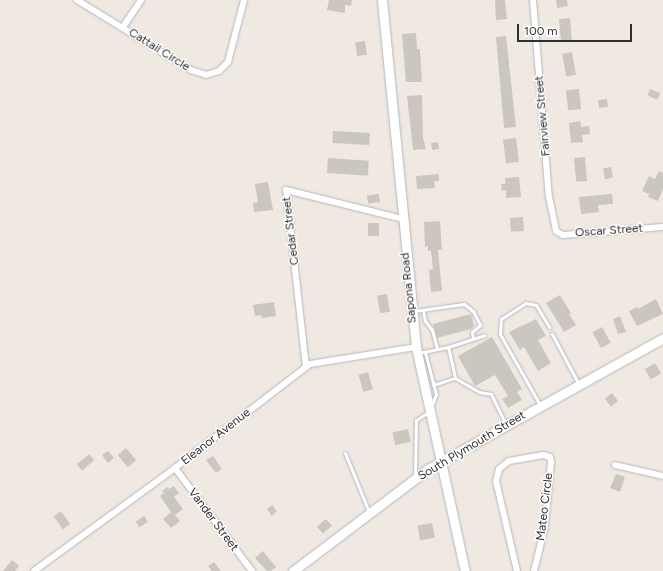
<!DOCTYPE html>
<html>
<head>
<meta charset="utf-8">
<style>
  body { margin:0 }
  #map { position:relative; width:663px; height:571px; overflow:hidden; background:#efe9e1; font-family:Figtree,sans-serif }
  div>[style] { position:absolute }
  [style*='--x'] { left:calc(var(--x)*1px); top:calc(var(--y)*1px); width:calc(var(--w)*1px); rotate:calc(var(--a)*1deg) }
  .building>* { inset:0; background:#cbc7bf; transform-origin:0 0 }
  .roads { filter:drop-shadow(0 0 1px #b4b7c1) drop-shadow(0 0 1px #b4b7c1) }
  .lane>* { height:3px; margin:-1.5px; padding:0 1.5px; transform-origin:1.5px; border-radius:1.5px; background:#fff }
  .street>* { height:6px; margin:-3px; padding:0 3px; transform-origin:3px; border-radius:3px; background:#fff }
  .secondary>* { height:9px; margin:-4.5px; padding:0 4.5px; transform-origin:4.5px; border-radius:4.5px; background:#fff }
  span { translate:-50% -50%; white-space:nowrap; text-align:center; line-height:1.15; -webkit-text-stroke:3px #fff; paint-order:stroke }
  .street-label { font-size:12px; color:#2e2e2e }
  .scale { position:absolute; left:517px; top:24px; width:115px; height:18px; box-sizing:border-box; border:2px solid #2e2e2e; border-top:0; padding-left:5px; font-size:12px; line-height:14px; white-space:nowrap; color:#2e2e2e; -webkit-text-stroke:3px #fff; paint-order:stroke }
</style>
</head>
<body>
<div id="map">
  <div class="building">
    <div style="clip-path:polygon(329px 0,352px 0,351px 6px,345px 5px,345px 13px,327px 10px)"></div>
    <div style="clip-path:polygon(495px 0,505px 0,507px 19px,496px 20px)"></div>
    <div style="clip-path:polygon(556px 0,567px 0,568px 6px,557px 8px)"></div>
    <div style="left:570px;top:18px;width:22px;height:11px;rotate:85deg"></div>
    <div style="clip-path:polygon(416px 33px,417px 49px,420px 49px,422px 82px,406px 82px,402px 34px)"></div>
    <div style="clip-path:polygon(506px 36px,516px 127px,504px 128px,496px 37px)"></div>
    <div style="left:365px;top:41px;width:14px;height:10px;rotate:82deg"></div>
    <div style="left:572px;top:52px;width:23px;height:10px;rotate:80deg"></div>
    <div style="left:579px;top:89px;width:20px;height:13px;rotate:84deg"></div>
    <div style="left:650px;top:89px;width:11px;height:7px;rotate:22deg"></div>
    <div style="clip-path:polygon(422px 95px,423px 138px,426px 149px,413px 150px,407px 96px)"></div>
    <div style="left:607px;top:99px;width:8px;height:9px;rotate:83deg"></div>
    <div style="clip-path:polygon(580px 121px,581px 127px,589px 126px,590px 134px,582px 135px,583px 142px,571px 143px,569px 123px)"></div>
    <div style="left:333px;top:131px;width:37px;height:12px;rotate:3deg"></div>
    <div style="left:516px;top:138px;width:24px;height:13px;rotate:83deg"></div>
    <div style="left:438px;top:142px;width:7px;height:7px;rotate:82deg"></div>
    <div style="left:585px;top:157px;width:24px;height:11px;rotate:85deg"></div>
    <div style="left:328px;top:158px;width:41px;height:15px;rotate:4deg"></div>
    <div style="left:611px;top:167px;width:11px;height:8px;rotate:80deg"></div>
    <div style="clip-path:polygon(659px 171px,663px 173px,663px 189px,658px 201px,648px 197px,649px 194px,642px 191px,649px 176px,655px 179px)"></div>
    <div style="clip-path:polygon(439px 174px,439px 181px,434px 181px,435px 188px,417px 189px,416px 176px)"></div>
    <div style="clip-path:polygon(519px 177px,521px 197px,506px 198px,506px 190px,502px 191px,501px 184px,505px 184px,505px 178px)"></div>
    <div style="clip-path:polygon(268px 182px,273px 210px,254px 212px,253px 203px,258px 202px,255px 184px)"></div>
    <div style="left:379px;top:194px;width:8px;height:12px;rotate:83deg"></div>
    <div style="clip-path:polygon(612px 194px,613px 204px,598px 205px,599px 212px,581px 214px,579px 197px)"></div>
    <div style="left:523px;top:217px;width:14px;height:13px;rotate:86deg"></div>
    <div style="clip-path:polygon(440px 221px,442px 250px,438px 250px,442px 291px,431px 292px,429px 270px,433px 269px,431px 251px,428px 251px,428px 246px,425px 247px,424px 222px)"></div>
    <div style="left:368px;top:223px;width:11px;height:13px"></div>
    <div style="left:387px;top:294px;width:18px;height:10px;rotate:81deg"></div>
    <div style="clip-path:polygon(560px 295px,571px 313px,569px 314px,576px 325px,564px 332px,546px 303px)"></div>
    <div style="clip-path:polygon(656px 299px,663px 314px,637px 326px,629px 311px,637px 307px,638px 309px)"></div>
    <div style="clip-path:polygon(274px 302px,276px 316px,262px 318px,261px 315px,255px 316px,253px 305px)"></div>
    <div style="clip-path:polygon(471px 314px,474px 326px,471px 329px,437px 338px,433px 324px)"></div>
    <div style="clip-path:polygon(620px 316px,626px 332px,618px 334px,613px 319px)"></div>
    <div style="clip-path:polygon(536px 319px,546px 336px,538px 340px,551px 363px,538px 371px,524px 347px,520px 350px,509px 332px)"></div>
    <div style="left:602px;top:327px;width:18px;height:11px;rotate:61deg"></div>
    <div style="clip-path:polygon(492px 337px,522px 389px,517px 392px,522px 400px,508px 408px,502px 399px,508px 396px,495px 375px,475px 386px,458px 356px)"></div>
    <div style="left:655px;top:363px;width:12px;height:12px;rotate:59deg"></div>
    <div style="left:368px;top:372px;width:18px;height:10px;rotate:74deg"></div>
    <div style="left:612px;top:393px;width:10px;height:9px;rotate:53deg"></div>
    <div style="left:408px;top:429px;width:13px;height:16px;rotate:77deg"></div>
    <div style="left:126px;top:448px;width:16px;height:11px;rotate:50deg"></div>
    <div style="clip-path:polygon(108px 451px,114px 458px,108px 463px,102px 455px)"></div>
    <div style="left:89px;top:454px;width:8px;height:16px;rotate:50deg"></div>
    <div style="clip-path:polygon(213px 456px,222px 469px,216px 473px,206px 460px)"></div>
    <div style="clip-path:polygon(616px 474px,625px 477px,620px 492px,610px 488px)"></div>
    <div style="clip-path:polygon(174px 486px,179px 493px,174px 497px,183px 509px,175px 515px,180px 521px,171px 528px,163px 519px,171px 512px,160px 496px,164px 493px,162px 491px,167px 487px,169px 489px)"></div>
    <div style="clip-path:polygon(272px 505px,277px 511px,272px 516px,267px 509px)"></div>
    <div style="left:61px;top:511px;width:16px;height:9px;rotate:55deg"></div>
    <div style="left:144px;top:516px;width:7px;height:10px;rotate:56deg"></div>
    <div style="left:326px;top:519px;width:9px;height:12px;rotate:49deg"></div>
    <div style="left:432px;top:523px;width:15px;height:15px;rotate:79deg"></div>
    <div style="clip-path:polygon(263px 551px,276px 567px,271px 571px,267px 571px,255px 558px)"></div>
    <div style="clip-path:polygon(12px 560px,19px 566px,15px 571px,3px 571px)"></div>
    <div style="clip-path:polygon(214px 562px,221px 571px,212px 571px,208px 566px)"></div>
  </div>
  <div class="roads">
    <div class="lane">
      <div style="--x:423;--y:310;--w:11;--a:80"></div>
      <div style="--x:425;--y:321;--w:11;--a:52"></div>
      <div style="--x:432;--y:330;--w:20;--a:75"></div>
      <div style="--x:414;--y:311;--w:50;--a:-8"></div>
      <div style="--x:464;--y:304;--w:11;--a:38"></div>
      <div style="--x:473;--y:311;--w:16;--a:63"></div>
      <div style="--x:480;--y:325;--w:11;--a:139"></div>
      <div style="--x:472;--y:332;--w:6;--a:81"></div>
      <div style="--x:552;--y:334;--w:55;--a:62"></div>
      <div style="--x:448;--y:347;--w:38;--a:-18"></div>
      <div style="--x:425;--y:352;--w:43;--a:75.3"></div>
      <div style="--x:436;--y:394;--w:12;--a:110"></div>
      <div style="--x:418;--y:353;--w:31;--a:-11"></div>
      <div style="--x:448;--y:347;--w:32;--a:77"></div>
      <div style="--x:455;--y:378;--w:28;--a:30"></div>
      <div style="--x:479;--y:392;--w:12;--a:9"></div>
      <div style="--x:491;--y:394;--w:34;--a:64"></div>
      <div style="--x:433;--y:385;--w:23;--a:-18"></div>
      <div style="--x:540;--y:405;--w:81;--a:-119.4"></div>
      <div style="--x:500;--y:334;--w:15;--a:-86"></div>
      <div style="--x:501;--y:319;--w:30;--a:-33"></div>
      <div style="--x:526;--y:303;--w:10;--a:11"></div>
      <div style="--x:536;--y:305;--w:26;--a:59"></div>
      <div style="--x:345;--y:453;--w:64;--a:67.9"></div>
      <div style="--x:415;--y:476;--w:56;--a:-89"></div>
      <div style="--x:416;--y:420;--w:15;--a:-32"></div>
    </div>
    <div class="street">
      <div style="--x:77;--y:0;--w:134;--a:31.6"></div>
      <div style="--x:191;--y:70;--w:16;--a:18"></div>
      <div style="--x:206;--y:75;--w:14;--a:-17"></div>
      <div style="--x:219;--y:71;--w:13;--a:-45"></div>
      <div style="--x:228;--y:62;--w:64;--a:-75.5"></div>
      <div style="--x:533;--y:0;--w:198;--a:85.4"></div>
      <div style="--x:549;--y:197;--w:35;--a:78"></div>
      <div style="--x:556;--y:231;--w:8;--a:30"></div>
      <div style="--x:563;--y:235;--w:100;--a:-4.6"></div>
      <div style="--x:123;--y:27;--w:32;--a:-56"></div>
      <div style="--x:306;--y:367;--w:178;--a:-96.4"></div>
      <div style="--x:286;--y:190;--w:121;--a:13.9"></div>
      <div style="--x:615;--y:465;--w:49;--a:12.9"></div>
      <div style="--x:175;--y:468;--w:129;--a:53.2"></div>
      <div style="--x:34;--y:571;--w:175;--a:-36.1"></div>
      <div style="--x:175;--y:468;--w:170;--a:-37.6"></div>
      <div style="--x:310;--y:364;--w:107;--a:-9.1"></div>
      <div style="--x:517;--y:571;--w:92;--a:-103.1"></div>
      <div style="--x:496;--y:481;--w:12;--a:-76"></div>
      <div style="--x:499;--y:469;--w:13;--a:-39"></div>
      <div style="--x:509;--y:461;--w:35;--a:-10"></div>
      <div style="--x:543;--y:455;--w:7;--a:16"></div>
      <div style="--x:550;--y:457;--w:5;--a:79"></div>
      <div style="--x:551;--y:462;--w:64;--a:95.4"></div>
      <div style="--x:545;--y:526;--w:46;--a:103.7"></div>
    </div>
    <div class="secondary">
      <div style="--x:382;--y:0;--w:349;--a:84.4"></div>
      <div style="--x:416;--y:347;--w:229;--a:77.7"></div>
      <div style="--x:293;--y:571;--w:169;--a:-37.1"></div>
      <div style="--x:428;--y:469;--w:269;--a:-29.1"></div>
    </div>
  </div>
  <div class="street-label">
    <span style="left:159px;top:50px;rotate:32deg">Cattail Circle</span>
    <span style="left:543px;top:116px;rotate:-95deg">Fairview Street</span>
    <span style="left:291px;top:231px;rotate:-97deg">Cedar Street</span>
    <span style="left:609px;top:231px;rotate:-4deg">Oscar Street</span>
    <span style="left:409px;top:288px;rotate:-96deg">Sapona Road</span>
    <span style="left:216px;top:437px;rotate:-38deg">Eleanor Avenue</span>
    <span style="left:472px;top:446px;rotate:-31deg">South Plymouth Street</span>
    <span style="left:545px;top:507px;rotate:-83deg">Mateo Circle</span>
    <span style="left:213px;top:520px;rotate:53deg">Vander Street</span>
  </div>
  <div class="scale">100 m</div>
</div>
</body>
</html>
